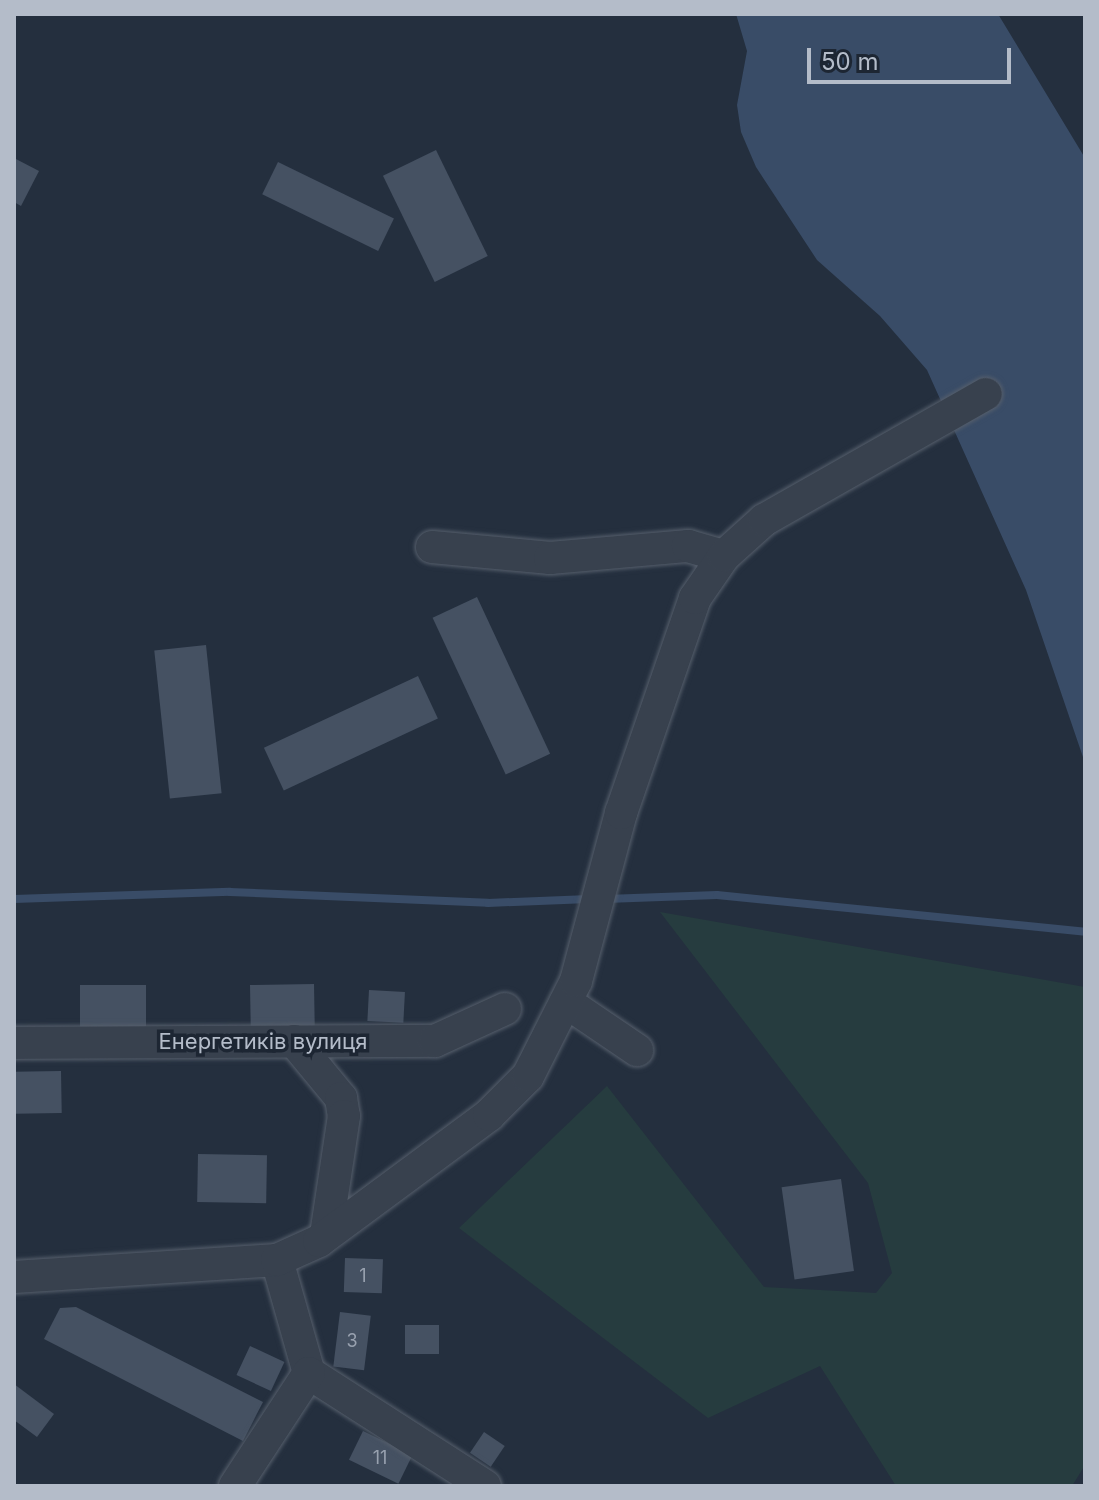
<!DOCTYPE html>
<html>
<head>
<meta charset="utf-8">
<style>
  body { margin:0 }
  #map { position:relative; width:1099px; height:1500px; overflow:hidden; background:#242f3e; font-family:Inter,sans-serif }
  div>[style] { position:absolute }
  [style*='--x'] { left:calc(var(--x)*1px); top:calc(var(--y)*1px); width:calc(var(--w)*1px); rotate:calc(var(--a)*1deg) }
  .green>* { inset:0; background:#263c3f }
  .water>* { inset:0; background:#394c67 }
  .stream>* { height:8px; margin:-4px; padding:0 4px; transform-origin:4px; border-radius:4px; background:#394c67 }
  .building>* { inset:0; background:#455162; transform-origin:0 0 }
  .roads { filter:drop-shadow(0 0 2px #565f6c) drop-shadow(0 0 2px #565f6c) }
  .minor>* { height:32px; margin:-16px; padding:0 16px; transform-origin:16px; border-radius:16px; background:#38414e }
  span { translate:-50% -50%; white-space:nowrap; text-align:center; line-height:1.15; -webkit-text-stroke:7px #1d2633; paint-order:stroke }
  .number-label { font-size:18px; color:#98a1af }
  .number-label span { -webkit-text-stroke-width:0 }
  .street-label { font-size:22px; color:#b4bcc9 }
  .frame { position:absolute; inset:0; border:16px solid #b4bcc9; pointer-events:none }
  .scale { position:absolute; left:807px; top:48px; width:204px; height:36px; box-sizing:border-box; border:4px solid #b4bcc9; border-top:0; padding-left:10px; font-size:24px; line-height:28px; white-space:nowrap; color:#b4bcc9; -webkit-text-stroke:6px #1d2633; paint-order:stroke }
</style>
</head>
<body>
<div id="map">
  <div class="green">
    <div style="clip-path:polygon(660px 912px,1085px 987px,1085px 1465px,1072px 1486px,896px 1486px,820px 1366px,708px 1418px,459px 1228px,607px 1086px,764px 1287px,876px 1293px,892px 1273px,868px 1183px)"></div>
  </div>
  <div class="water">
    <div style="clip-path:polygon(736px 14px,998px 14px,1085px 158px,1085px 763px,1026px 590px,927px 370px,880px 316px,817px 260px,756px 167px,741px 132px,737px 105px,747px 51px)"></div>
  </div>
  <div class="stream">
    <div style="--x:14;--y:899;--w:216;--a:-1.9"></div>
    <div style="--x:230;--y:892;--w:258;--a:2.4"></div>
    <div style="--x:488;--y:903;--w:101;--a:-2.3"></div>
    <div style="--x:606;--y:899;--w:111;--a:-2.1"></div>
    <div style="--x:717;--y:895;--w:370;--a:5.7"></div>
  </div>
  <div class="building">
    <div style="left:436px;top:150px;width:118px;height:59px;rotate:64deg"></div>
    <div style="clip-path:polygon(14px 158px,39px 171px,21px 206px,14px 202px)"></div>
    <div style="left:278px;top:162px;width:129px;height:36px;rotate:26deg"></div>
    <div style="left:477px;top:597px;width:173px;height:49px;rotate:65deg"></div>
    <div style="left:206px;top:645px;width:149px;height:52px;rotate:84deg"></div>
    <div style="left:418px;top:676px;width:47px;height:170px;rotate:65deg"></div>
    <div style="left:314px;top:984px;width:43px;height:64px;rotate:89deg"></div>
    <div style="left:146px;top:985px;width:43px;height:66px;rotate:90deg"></div>
    <div style="left:369px;top:990px;width:36px;height:31px;rotate:3deg"></div>
    <div style="left:61px;top:1071px;width:42px;height:47px;rotate:89deg"></div>
    <div style="left:198px;top:1154px;width:69px;height:48px;rotate:1deg"></div>
    <div style="left:841px;top:1179px;width:93px;height:60px;rotate:82deg"></div>
    <div style="left:345px;top:1258px;width:38px;height:34px;rotate:2deg"></div>
    <div style="clip-path:polygon(76px 1307px,263px 1402px,243px 1441px,44px 1339px,60px 1308px)"></div>
    <div style="left:340px;top:1312px;width:31px;height:55px;rotate:7deg"></div>
    <div style="left:405px;top:1325px;width:34px;height:29px"></div>
    <div style="left:250px;top:1346px;width:38px;height:32px;rotate:25deg"></div>
    <div style="clip-path:polygon(14px 1384px,54px 1414px,37px 1437px,14px 1420px)"></div>
    <div style="left:363px;top:1431px;width:55px;height:32px;rotate:26deg"></div>
    <div style="left:484px;top:1432px;width:25px;height:25px;rotate:34deg"></div>
  </div>
  <div class="roads">
    <div class="minor">
      <div style="--x:432;--y:547;--w:119;--a:5.3"></div>
      <div style="--x:550;--y:558;--w:139;--a:-5"></div>
      <div style="--x:688;--y:546;--w:37;--a:16"></div>
      <div style="--x:566;--y:1002;--w:86;--a:34.1"></div>
      <div style="--x:294;--y:1041;--w:74;--a:50.5"></div>
      <div style="--x:341;--y:1098;--w:18;--a:81"></div>
      <div style="--x:344;--y:1116;--w:120;--a:98.6"></div>
      <div style="--x:14;--y:1043;--w:421;--a:-0.3"></div>
      <div style="--x:435;--y:1041;--w:77;--a:-24.6"></div>
      <div style="--x:277;--y:1260;--w:117;--a:74.2"></div>
      <div style="--x:309;--y:1373;--w:209;--a:32.7"></div>
      <div style="--x:14;--y:1277;--w:264;--a:-3.7"></div>
      <div style="--x:277;--y:1260;--w:46;--a:-24.3"></div>
      <div style="--x:319;--y:1241;--w:212;--a:-36.5"></div>
      <div style="--x:489;--y:1115;--w:55;--a:-45"></div>
      <div style="--x:528;--y:1076;--w:106;--a:-63.2"></div>
      <div style="--x:576;--y:981;--w:174;--a:-75"></div>
      <div style="--x:621;--y:813;--w:227;--a:-71"></div>
      <div style="--x:695;--y:598;--w:51;--a:-55.4"></div>
      <div style="--x:724;--y:556;--w:54;--a:-42"></div>
      <div style="--x:764;--y:520;--w:255;--a:-29.6"></div>
      <div style="--x:235;--y:1486;--w:135;--a:-56.8"></div>
    </div>
  </div>
  <div class="number-label">
    <span style="left:363px;top:1276px">1</span>
    <span style="left:352px;top:1341px">3</span>
    <span style="left:380px;top:1458px">11</span>
  </div>
  <div class="street-label">
    <span style="left:263px;top:1042px">Енергетиків вулиця</span>
  </div>
  <div class="frame"></div>
  <div class="scale">50 m</div>
</div>
</body>
</html>
